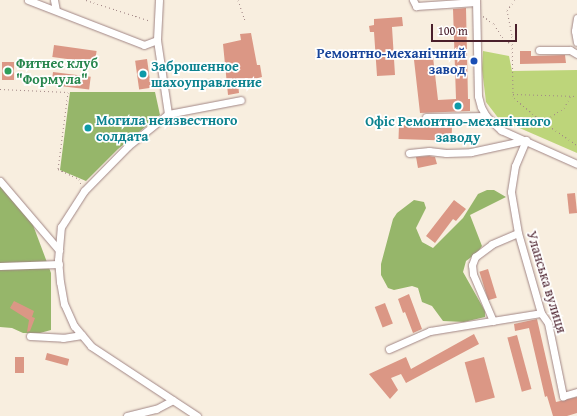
<!DOCTYPE html>
<html>
<head>
<meta charset="utf-8">
<style>
  body { margin:0 }
  #map { position:relative; width:577px; height:416px; overflow:hidden; background:#f8eedf; font-family:"Gentium Book Plus",serif }
  div>[style] { position:absolute }
  [style*='--x'] { left:calc(var(--x)*1px); top:calc(var(--y)*1px); width:calc(var(--w)*1px); rotate:calc(var(--a)*1deg) }
  .green>* { inset:0; background:#bdd57a }
  .forest>* { inset:0; background:#96b66a }
  .building>* { inset:0; background:#db9785; transform-origin:0 0 }
  .path>* { height:1px; margin-top:-0.5px; transform-origin:0; background:repeating-linear-gradient(90deg,#a18685 0 1px,transparent 0 4px) }
  .roads { filter:drop-shadow(0 0 1px #a18685) drop-shadow(0 0 1px #a18685) }
  .minor>* { height:7px; margin:-3.5px; padding:0 3.5px; transform-origin:3.5px; border-radius:3.5px; background:#fff }
  .dots>* { width:11px; height:11px; translate:-50% -50%; box-sizing:border-box; border:2px solid #fff; border-radius:50% }
  span { translate:-50% -50%; white-space:nowrap; text-align:center; line-height:1.15; -webkit-text-stroke:3.5px #fff; paint-order:stroke }
  .transit-label { font-size:14px; color:#164399; font-weight:700 }
  .right { translate:-100% -50%; text-align:right }
  .leisure-label { font-size:14px; color:#27864d; font-weight:700 }
  .left { translate:0 -50%; text-align:left }
  .culture-label { font-size:14px; color:#0d838f; font-weight:700 }
  .street-label { font-size:14px; color:#4a1f2b }
  .scale { position:absolute; left:431px; top:24px; width:86px; height:18px; box-sizing:border-box; border:2px solid #4a1f2b; border-top:0; padding-left:5px; font-size:12px; line-height:14px; white-space:nowrap; color:#4a1f2b; -webkit-text-stroke:3px #fff; paint-order:stroke }
</style>
</head>
<body>
<div id="map">
  <div class="green">
    <div style="clip-path:polygon(483px 51px,509px 56px,512px 71px,577px 70px,577px 153px,499px 119px,486px 102px,482px 69px)"></div>
  </div>
  <div class="forest">
    <div style="clip-path:polygon(70px 92px,155px 92px,160px 115px,118px 149px,86px 181px,60px 170px)"></div>
    <div style="clip-path:polygon(0 183px,30px 217px,51px 273px,51px 330px,40px 333px,23px 333px,12px 328px,0 327px)"></div>
    <div style="clip-path:polygon(487px 190px,494px 190px,506px 197px,470px 215px,482px 246px,478px 252px,466px 261px,463px 272px,485px 311px,485px 317px,464px 322px,443px 321px,432px 306px,422px 302px,418px 288px,412px 286px,394px 290px,388px 288px,381px 275px,381px 264px,393px 219px,397px 213px,414px 200px,424px 202px,426px 208px,416px 228px,422px 242px,433px 248px,463px 218px,478px 194px)"></div>
  </div>
  <div class="building">
    <div style="clip-path:polygon(466px 8px,468px 99px,470px 99px,470px 111px,420px 113px,414px 60px,433px 57px,438px 100px,456px 99px,453px 9px)"></div>
    <div style="clip-path:polygon(402px 17px,403px 26px,392px 27px,395px 75px,377px 76px,374px 32px,370px 32px,369px 26px,374px 25px,374px 19px)"></div>
    <div style="clip-path:polygon(251px 33px,257px 65px,260px 65px,262px 77px,238px 83px,239px 93px,228px 95px,223px 44px,241px 40px,240px 34px)"></div>
    <div style="left:54px;top:45px;width:43px;height:12px;rotate:8deg"></div>
    <div style="clip-path:polygon(520px 51px,531px 51px,531px 56px,565px 55px,566px 63px,520px 64px)"></div>
    <div style="left:147px;top:59px;width:29px;height:12px;rotate:82deg"></div>
    <div style="left:2px;top:62px;width:12px;height:18px"></div>
    <div style="left:53px;top:72px;width:38px;height:13px;rotate:7deg"></div>
    <div style="left:399px;top:125px;width:53px;height:14px;rotate:2deg"></div>
    <div style="clip-path:polygon(429px 156px,435px 157px,437px 164px,418px 168px,416px 157px)"></div>
    <div style="left:575px;top:193px;width:20px;height:8px;rotate:84deg"></div>
    <div style="clip-path:polygon(454px 200px,466px 209px,456px 221px,453px 219px,435px 243px,426px 236px)"></div>
    <div style="left:488px;top:269px;width:30px;height:9px;rotate:73deg"></div>
    <div style="clip-path:polygon(409px 294px,422px 329px,413px 333px,405px 312px,403px 313px,398px 299px)"></div>
    <div style="clip-path:polygon(14px 301px,34px 311px,32px 317px,35px 318px,30px 331px,27px 332px,29px 320px,10px 308px)"></div>
    <div style="left:385px;top:303px;width:22px;height:11px;rotate:69deg"></div>
    <div style="clip-path:polygon(537px 319px,556px 402px,577px 397px,577px 413px,567px 416px,553px 416px,547px 396px,545px 397px,529px 328px,515px 331px,514px 324px)"></div>
    <div style="clip-path:polygon(474px 334px,479px 344px,406px 383px,401px 374px,391px 378px,398px 390px,390px 399px,369px 374px,406px 357px,411px 369px)"></div>
    <div style="left:517px;top:335px;width:56px;height:10px;rotate:75deg"></div>
    <div style="left:47px;top:353px;width:23px;height:7px;rotate:15deg"></div>
    <div style="left:15px;top:357px;width:9px;height:16px"></div>
    <div style="left:484px;top:357px;width:42px;height:20px;rotate:75deg"></div>
  </div>
  <div class="path">
    <div style="--x:86;--y:0;--w:68;--a:17.9"></div>
    <div style="--x:238;--y:0;--w:21;--a:71"></div>
    <div style="--x:515;--y:0;--w:13;--a:129"></div>
    <div style="--x:507;--y:10;--w:26;--a:79"></div>
    <div style="--x:512;--y:36;--w:58;--a:89"></div>
    <div style="--x:513;--y:94;--w:64;--a:1.8"></div>
    <div style="--x:483;--y:16;--w:14;--a:36"></div>
    <div style="--x:494;--y:24;--w:15;--a:58"></div>
    <div style="--x:502;--y:37;--w:11;--a:38"></div>
    <div style="--x:0;--y:89;--w:68;--a:2.5"></div>
    <div style="--x:68;--y:92;--w:78;--a:97.4"></div>
    <div style="--x:58;--y:169;--w:23;--a:25"></div>
    <div style="--x:79;--y:179;--w:6;--a:72"></div>
    <div style="--x:513;--y:95;--w:3;--a:72"></div>
    <div style="--x:514;--y:98;--w:33;--a:40"></div>
    <div style="--x:539;--y:119;--w:46;--a:34.4"></div>
    <div style="--x:544;--y:121;--w:24;--a:-33"></div>
    <div style="--x:564;--y:108;--w:13;--a:-61"></div>
  </div>
  <div class="roads">
    <div class="minor">
      <div style="--x:28;--y:0;--w:124;--a:21.2"></div>
      <div style="--x:144;--y:45;--w:14;--a:-21"></div>
      <div style="--x:54;--y:0;--w:10;--a:79"></div>
      <div style="--x:159;--y:0;--w:40;--a:92.9"></div>
      <div style="--x:157;--y:40;--w:75;--a:81.5"></div>
      <div style="--x:413;--y:0;--w:7;--a:63"></div>
      <div style="--x:416;--y:6;--w:60;--a:-3.8"></div>
      <div style="--x:476;--y:0;--w:96;--a:88.8"></div>
      <div style="--x:478;--y:96;--w:11;--a:75"></div>
      <div style="--x:481;--y:107;--w:10;--a:61"></div>
      <div style="--x:486;--y:116;--w:21;--a:43"></div>
      <div style="--x:501;--y:130;--w:83;--a:24.1"></div>
      <div style="--x:577;--y:18;--w:13;--a:99"></div>
      <div style="--x:575;--y:31;--w:11;--a:80"></div>
      <div style="--x:539;--y:50;--w:31;--a:0"></div>
      <div style="--x:570;--y:50;--w:8;--a:30"></div>
      <div style="--x:426;--y:117;--w:60;--a:-1"></div>
      <div style="--x:526;--y:140;--w:28;--a:113"></div>
      <div style="--x:515;--y:166;--w:26;--a:99"></div>
      <div style="--x:511;--y:192;--w:42;--a:80.3"></div>
      <div style="--x:518;--y:233;--w:83;--a:74"></div>
      <div style="--x:541;--y:313;--w:12;--a:55"></div>
      <div style="--x:548;--y:323;--w:75;--a:78.4"></div>
      <div style="--x:563;--y:396;--w:15;--a:-16"></div>
      <div style="--x:409;--y:153;--w:20;--a:-6"></div>
      <div style="--x:429;--y:151;--w:17;--a:7"></div>
      <div style="--x:446;--y:153;--w:25;--a:-2"></div>
      <div style="--x:471;--y:152;--w:56;--a:-12.3"></div>
      <div style="--x:0;--y:181;--w:91;--a:49.5"></div>
      <div style="--x:0;--y:266;--w:59;--a:-1.9"></div>
      <div style="--x:493;--y:321;--w:51;--a:-113.1"></div>
      <div style="--x:473;--y:274;--w:9;--a:-96"></div>
      <div style="--x:472;--y:265;--w:9;--a:-69"></div>
      <div style="--x:475;--y:257;--w:21;--a:-37"></div>
      <div style="--x:492;--y:244;--w:28;--a:-23"></div>
      <div style="--x:30;--y:336;--w:33;--a:3"></div>
      <div style="--x:63;--y:338;--w:19;--a:-9"></div>
      <div style="--x:389;--y:349;--w:45;--a:-23.7"></div>
      <div style="--x:430;--y:331;--w:112;--a:-9.2"></div>
      <div style="--x:127;--y:416;--w:30;--a:-14"></div>
      <div style="--x:156;--y:409;--w:19;--a:-28"></div>
      <div style="--x:197;--y:416;--w:127;--a:-146.6"></div>
      <div style="--x:91;--y:346;--w:26;--a:-130"></div>
      <div style="--x:74;--y:326;--w:24;--a:-114"></div>
      <div style="--x:64;--y:304;--w:22;--a:-100"></div>
      <div style="--x:60;--y:282;--w:22;--a:-95"></div>
      <div style="--x:58;--y:260;--w:33;--a:-85"></div>
      <div style="--x:61;--y:227;--w:43;--a:-57.4"></div>
      <div style="--x:84;--y:191;--w:63;--a:-45.6"></div>
      <div style="--x:128;--y:146;--w:51;--a:-38.7"></div>
      <div style="--x:168;--y:114;--w:74;--a:-10.9"></div>
    </div>
  </div>
  <div class="dots">
    <div style="left:474px;top:61px;background:#1a4fb4"></div>
    <div style="left:8px;top:71px;background:#2e9e5b"></div>
    <div style="left:143px;top:74px;background:#0f9aa8"></div>
    <div style="left:458px;top:106px;background:#0f9aa8"></div>
    <div style="left:88px;top:128px;background:#0f9aa8"></div>
  </div>
  <div class="transit-label">
    <span class="right" style="left:466px;top:61px">Ремонтно-механічний<br>завод</span>
  </div>
  <div class="leisure-label">
    <span class="left" style="left:16px;top:71px">Фитнес клуб<br>"Формула"</span>
  </div>
  <div class="culture-label">
    <span class="left" style="left:151px;top:74px">Заброшенное<br>шахоуправление</span>
    <span class="left" style="left:96px;top:128px">Могила неизвестного<br>солдата</span>
    <span style="left:458px;top:129px">Офіс Ремонтно-механічного<br>заводу</span>
  </div>
  <div class="street-label">
    <span style="left:547px;top:282px;rotate:73deg">Уланська вулиця</span>
  </div>
  <div class="scale">100 m</div>
</div>
</body>
</html>
